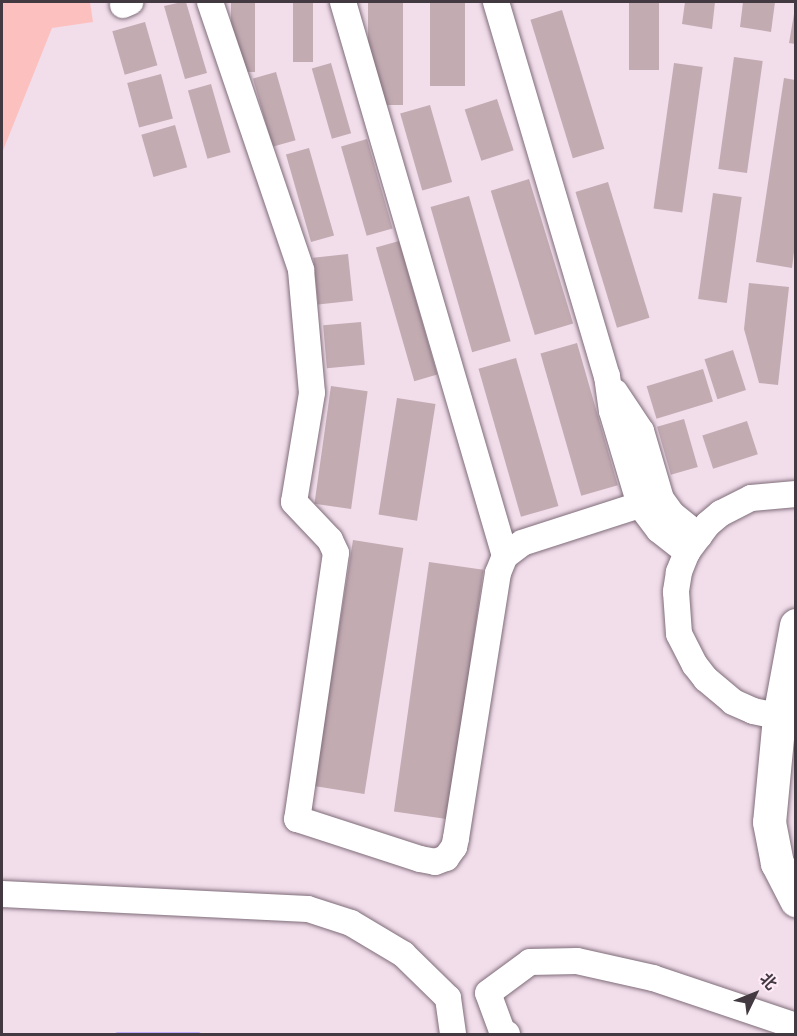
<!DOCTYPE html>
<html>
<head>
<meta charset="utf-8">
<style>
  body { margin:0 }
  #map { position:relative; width:797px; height:1036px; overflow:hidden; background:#f2ddeb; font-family:Figtree,"Noto Sans SC",sans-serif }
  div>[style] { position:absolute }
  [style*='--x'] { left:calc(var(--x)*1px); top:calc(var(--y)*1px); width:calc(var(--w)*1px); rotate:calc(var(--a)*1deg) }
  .green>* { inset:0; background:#fcc1be }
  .stream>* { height:5px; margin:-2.5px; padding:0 2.5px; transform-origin:2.5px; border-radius:2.5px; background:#beadfe }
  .building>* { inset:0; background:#c3abb2; transform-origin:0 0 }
  .roads { filter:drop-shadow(0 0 2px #7f6d79) drop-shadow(0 0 2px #7f6d79) }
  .minor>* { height:26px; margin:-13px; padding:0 13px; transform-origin:13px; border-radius:13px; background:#fff }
  .major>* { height:33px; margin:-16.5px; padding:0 16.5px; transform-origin:16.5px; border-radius:16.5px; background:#fff }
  span { translate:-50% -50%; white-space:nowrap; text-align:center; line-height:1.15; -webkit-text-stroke:6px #ffeaf8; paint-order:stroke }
  .frame { position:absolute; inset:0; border:3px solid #423a40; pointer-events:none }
  .north { position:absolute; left:725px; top:964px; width:60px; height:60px; -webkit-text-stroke:4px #ffeaf8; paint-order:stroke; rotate:47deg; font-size:16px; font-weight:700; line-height:24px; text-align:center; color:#423a40 }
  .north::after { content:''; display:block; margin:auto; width:21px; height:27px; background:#423a40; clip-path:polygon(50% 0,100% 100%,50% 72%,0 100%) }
</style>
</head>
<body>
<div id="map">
  <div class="green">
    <div style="clip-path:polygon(2px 2px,90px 2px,93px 22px,52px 28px,2px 153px)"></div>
  </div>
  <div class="stream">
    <div style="--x:117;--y:1034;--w:81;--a:0"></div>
  </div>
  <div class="building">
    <div style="clip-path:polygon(182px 2px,186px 2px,207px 73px,185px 79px,164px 6px)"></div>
    <div style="left:231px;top:2px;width:24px;height:70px"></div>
    <div style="left:293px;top:2px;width:20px;height:60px"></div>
    <div style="left:368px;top:2px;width:35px;height:103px"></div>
    <div style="left:430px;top:2px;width:35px;height:84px"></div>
    <div style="left:629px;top:2px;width:30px;height:68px"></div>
    <div style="clip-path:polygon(685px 2px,715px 2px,712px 29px,682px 24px)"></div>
    <div style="clip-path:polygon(743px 2px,775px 2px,771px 32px,740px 27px)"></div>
    <div style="left:562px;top:10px;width:145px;height:33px;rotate:73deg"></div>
    <div style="clip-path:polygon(794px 14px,795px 15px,795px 44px,789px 43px)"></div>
    <div style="left:145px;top:22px;width:45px;height:34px;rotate:74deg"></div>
    <div style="left:734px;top:57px;width:29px;height:113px;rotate:8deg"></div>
    <div style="left:331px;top:63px;width:73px;height:20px;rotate:74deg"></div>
    <div style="left:674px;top:63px;width:29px;height:147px;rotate:8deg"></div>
    <div style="left:276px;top:72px;width:71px;height:24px;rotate:74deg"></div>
    <div style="left:161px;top:74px;width:46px;height:35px;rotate:75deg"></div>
    <div style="clip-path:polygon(784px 78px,795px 80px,795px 244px,792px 268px,756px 262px)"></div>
    <div style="left:211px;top:84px;width:71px;height:24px;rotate:74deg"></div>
    <div style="left:497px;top:99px;width:54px;height:34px;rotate:72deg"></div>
    <div style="left:430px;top:105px;width:80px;height:31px;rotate:74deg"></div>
    <div style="left:175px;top:125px;width:44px;height:35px;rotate:74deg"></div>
    <div style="left:367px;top:139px;width:93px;height:27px;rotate:74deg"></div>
    <div style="left:309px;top:148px;width:91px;height:24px;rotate:74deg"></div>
    <div style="left:529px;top:179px;width:151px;height:40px;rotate:73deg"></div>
    <div style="left:608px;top:182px;width:142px;height:34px;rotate:73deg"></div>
    <div style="left:713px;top:193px;width:29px;height:107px;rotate:8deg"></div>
    <div style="left:469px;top:196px;width:151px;height:40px;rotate:74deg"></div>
    <div style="left:399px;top:241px;width:139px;height:24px;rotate:74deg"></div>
    <div style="left:348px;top:254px;width:47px;height:35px;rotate:84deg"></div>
    <div style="clip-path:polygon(749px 283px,789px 287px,778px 385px,759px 383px,744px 329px)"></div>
    <div style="left:361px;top:322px;width:43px;height:38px;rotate:85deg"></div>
    <div style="left:577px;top:343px;width:148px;height:38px;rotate:74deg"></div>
    <div style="left:733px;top:350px;width:42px;height:30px;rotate:72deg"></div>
    <div style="left:516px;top:358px;width:154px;height:39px;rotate:74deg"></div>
    <div style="left:703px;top:369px;width:34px;height:59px;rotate:73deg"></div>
    <div style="left:331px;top:386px;width:37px;height:119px;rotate:8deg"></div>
    <div style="left:397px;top:398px;width:39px;height:118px;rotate:9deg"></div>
    <div style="left:684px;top:419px;width:50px;height:28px;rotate:74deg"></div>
    <div style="left:747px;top:421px;width:35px;height:47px;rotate:72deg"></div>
    <div style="left:353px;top:540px;width:51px;height:249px;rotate:9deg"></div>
    <div style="left:429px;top:562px;width:55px;height:252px;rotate:8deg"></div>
  </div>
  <div class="roads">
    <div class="minor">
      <div style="--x:210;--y:2;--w:283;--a:71.2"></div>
      <div style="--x:301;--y:270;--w:123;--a:84.9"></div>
      <div style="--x:312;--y:393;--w:110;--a:99.4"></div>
      <div style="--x:294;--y:502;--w:52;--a:46.5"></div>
      <div style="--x:330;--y:540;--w:14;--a:65"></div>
      <div style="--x:336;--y:553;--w:269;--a:98.3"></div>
      <div style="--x:297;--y:819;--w:129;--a:18"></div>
      <div style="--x:420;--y:859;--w:15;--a:11"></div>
      <div style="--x:435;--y:862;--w:12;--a:-20"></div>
      <div style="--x:446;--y:858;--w:14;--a:-54"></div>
      <div style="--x:454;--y:847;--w:9;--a:-77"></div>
      <div style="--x:456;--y:838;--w:268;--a:-81"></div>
      <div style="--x:498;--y:573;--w:18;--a:-68"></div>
      <div style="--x:505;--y:556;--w:21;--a:-37"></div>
      <div style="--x:522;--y:543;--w:124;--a:-17.9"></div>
      <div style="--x:343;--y:2;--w:577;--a:73.7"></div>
      <div style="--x:496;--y:2;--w:390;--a:73.5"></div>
      <div style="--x:607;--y:376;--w:35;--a:82"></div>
      <div style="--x:612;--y:411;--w:98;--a:73.4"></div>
      <div style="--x:640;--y:505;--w:31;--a:53"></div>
      <div style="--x:659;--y:530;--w:36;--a:38"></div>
      <div style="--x:123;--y:5;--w:8;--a:-23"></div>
      <div style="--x:615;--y:392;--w:47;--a:56.3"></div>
      <div style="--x:641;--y:431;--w:71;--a:73.6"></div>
      <div style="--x:661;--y:499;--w:19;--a:54"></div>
      <div style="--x:672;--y:514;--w:35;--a:39"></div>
      <div style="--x:796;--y:494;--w:45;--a:174.9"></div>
      <div style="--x:751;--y:498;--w:34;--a:153"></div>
      <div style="--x:721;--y:513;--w:17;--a:140"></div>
      <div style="--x:708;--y:524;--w:35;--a:127"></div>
      <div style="--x:687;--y:552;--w:22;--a:112"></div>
      <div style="--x:679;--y:572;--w:20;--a:99"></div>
      <div style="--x:676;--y:592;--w:42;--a:85.9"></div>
      <div style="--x:679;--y:634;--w:35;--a:63"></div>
      <div style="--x:695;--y:665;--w:18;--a:52"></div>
      <div style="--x:706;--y:679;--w:35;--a:40"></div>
      <div style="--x:733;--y:702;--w:22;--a:24"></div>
      <div style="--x:753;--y:711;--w:44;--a:11.8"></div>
      <div style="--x:2;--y:894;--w:306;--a:2.8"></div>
      <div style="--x:308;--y:909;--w:45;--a:18"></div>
      <div style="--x:351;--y:923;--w:61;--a:30.8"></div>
      <div style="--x:403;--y:954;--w:63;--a:44.4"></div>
      <div style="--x:448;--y:998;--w:36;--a:82"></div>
      <div style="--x:507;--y:1034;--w:6;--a:-149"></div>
      <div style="--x:502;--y:1031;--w:40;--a:-110.2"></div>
      <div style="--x:488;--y:993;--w:52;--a:-36.4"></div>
      <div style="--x:530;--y:962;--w:47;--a:-1.2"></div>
      <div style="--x:577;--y:961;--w:78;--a:12.6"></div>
      <div style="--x:653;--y:978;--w:151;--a:18.6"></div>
    </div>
    <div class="major">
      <div style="--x:796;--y:625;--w:94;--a:100.5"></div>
      <div style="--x:779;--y:717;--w:105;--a:95.4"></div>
      <div style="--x:769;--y:822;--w:42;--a:79"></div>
      <div style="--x:777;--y:863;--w:42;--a:62.8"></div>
    </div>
  </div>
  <div class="frame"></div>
  <div class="north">北</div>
</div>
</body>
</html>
